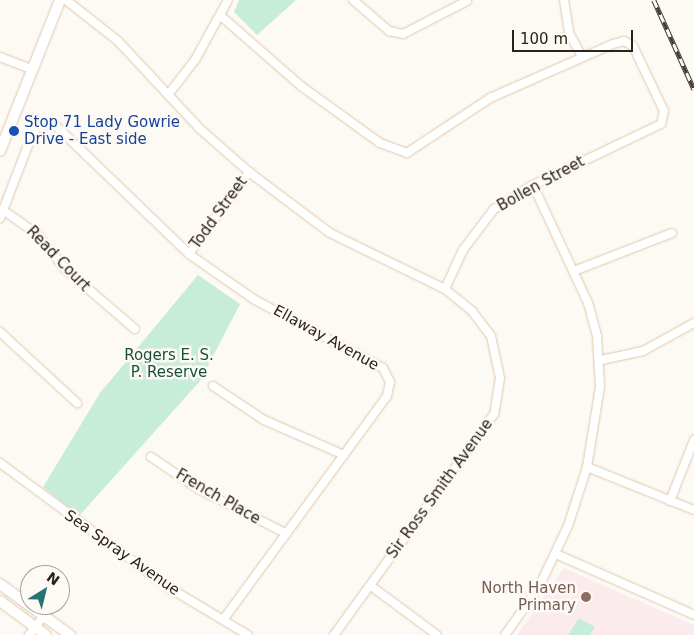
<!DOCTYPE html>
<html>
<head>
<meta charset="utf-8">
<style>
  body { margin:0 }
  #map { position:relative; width:694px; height:635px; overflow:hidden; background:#fdf9f4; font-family:"DejaVu Sans",sans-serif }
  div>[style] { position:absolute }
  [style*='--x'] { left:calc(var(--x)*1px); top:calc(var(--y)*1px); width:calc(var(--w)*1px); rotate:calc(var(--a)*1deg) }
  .education>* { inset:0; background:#fbebec }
  .green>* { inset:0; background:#c7ecd9 }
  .roads { filter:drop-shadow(0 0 1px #dfc8af) drop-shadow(0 0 1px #dfc8af) }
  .street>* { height:8px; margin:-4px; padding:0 4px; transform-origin:4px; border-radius:4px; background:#fff }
  .secondary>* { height:10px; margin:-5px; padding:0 5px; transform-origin:5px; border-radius:5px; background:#fff }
  .rail>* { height:4.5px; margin-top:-2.25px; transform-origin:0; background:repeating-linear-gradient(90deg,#fdf9f4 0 8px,#463e35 0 16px); box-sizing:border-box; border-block:1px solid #463e35 }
  .dots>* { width:14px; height:14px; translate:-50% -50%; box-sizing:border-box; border:2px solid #fdf9f4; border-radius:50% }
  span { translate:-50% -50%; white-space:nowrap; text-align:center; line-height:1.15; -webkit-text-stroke:5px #fdf9f4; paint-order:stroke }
  .transit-label { font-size:15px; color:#164399 }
  .left { translate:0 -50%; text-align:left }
  .street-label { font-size:15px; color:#2b2219 }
  .park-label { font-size:15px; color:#18513a }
  .education-label { font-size:15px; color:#785e54 }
  .right { translate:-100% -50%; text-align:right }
  .north { position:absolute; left:20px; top:565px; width:50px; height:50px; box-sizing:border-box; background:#fdf9f4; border:1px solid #a9a39c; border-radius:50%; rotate:36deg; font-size:14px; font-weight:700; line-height:20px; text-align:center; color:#2b2219 }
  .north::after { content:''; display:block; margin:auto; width:18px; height:22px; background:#287274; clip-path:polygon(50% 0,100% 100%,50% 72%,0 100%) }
  .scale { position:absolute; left:512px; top:30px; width:121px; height:22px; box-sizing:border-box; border:2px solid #2b2219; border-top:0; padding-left:6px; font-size:15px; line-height:18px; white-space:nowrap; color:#2b2219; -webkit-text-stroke:4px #fdf9f4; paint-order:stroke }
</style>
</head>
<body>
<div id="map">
  <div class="education">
    <div style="clip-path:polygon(564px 568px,694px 625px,694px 635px,517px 635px)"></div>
  </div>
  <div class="green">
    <div style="clip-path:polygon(239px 0,296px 0,257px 35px,234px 12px)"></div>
    <div style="clip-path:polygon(198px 275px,240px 304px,200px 381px,79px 516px,43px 487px,100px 393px)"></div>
    <div style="clip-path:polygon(579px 618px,595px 627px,590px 635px,568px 635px)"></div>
  </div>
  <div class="roads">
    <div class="street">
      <div style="--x:66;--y:0;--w:66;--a:38.3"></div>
      <div style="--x:118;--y:41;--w:119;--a:47"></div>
      <div style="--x:199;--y:128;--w:67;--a:41.3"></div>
      <div style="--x:249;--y:172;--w:101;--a:37"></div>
      <div style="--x:330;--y:233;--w:128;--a:26"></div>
      <div style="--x:445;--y:289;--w:35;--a:39"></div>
      <div style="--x:472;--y:311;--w:31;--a:53"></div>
      <div style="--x:491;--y:336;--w:43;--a:77.9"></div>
      <div style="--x:500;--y:378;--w:36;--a:99"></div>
      <div style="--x:494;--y:414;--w:273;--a:125.9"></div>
      <div style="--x:353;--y:0;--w:48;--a:40.7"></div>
      <div style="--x:389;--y:31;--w:14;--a:12"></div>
      <div style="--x:403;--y:34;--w:72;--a:-27.3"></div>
      <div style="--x:564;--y:0;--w:33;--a:81"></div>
      <div style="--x:569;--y:33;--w:26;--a:61"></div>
      <div style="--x:221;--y:16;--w:106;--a:41.2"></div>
      <div style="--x:301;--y:86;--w:97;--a:35.8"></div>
      <div style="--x:380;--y:143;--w:29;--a:20"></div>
      <div style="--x:407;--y:153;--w:100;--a:-33.5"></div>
      <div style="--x:490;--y:98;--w:134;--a:-23.7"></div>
      <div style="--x:613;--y:44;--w:11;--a:-15"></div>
      <div style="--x:624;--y:41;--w:10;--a:29"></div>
      <div style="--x:633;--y:46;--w:72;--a:64.5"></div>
      <div style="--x:664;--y:111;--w:13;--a:103"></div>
      <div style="--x:661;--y:124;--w:142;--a:154.5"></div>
      <div style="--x:533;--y:185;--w:46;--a:148.4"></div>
      <div style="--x:494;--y:209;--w:51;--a:127.1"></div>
      <div style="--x:463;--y:250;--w:43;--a:114.8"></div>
      <div style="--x:0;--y:57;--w:34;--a:21"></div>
      <div style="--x:168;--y:95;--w:44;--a:-52.4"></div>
      <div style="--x:195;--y:60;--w:68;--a:-61.2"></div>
      <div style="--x:3;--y:210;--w:42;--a:35.2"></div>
      <div style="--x:37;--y:234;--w:45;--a:51.3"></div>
      <div style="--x:65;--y:269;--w:92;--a:40.6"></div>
      <div style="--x:0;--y:218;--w:94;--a:-68.9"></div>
      <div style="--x:34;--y:130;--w:12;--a:-31"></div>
      <div style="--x:44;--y:124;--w:13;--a:13"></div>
      <div style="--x:57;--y:127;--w:183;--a:43.9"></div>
      <div style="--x:189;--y:254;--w:80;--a:34.9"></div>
      <div style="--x:255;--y:300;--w:145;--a:28"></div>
      <div style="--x:383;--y:368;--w:16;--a:63"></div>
      <div style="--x:390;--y:382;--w:14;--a:102"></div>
      <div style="--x:387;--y:396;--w:276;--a:126.2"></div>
      <div style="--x:189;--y:254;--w:102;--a:-53.8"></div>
      <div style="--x:574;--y:271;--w:105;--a:-21.2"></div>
      <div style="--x:0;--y:332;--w:105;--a:42.7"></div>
      <div style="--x:601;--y:360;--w:43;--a:-12.1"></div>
      <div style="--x:643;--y:351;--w:58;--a:-28.8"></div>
      <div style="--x:213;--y:386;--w:61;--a:33.7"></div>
      <div style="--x:264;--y:420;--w:87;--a:23.6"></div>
      <div style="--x:151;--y:457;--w:59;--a:34"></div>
      <div style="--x:200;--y:490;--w:97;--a:26.8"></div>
      <div style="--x:0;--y:463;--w:209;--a:36.4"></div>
      <div style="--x:168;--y:587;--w:93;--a:31"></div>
      <div style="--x:587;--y:467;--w:115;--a:21.9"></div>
      <div style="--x:670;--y:501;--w:66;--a:-68.5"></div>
      <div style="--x:556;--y:554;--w:151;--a:23.8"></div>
      <div style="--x:371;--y:586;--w:82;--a:36.6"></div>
      <div style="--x:29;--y:635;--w:24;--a:-52"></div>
      <div style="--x:505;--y:635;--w:59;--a:-54.7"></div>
      <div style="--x:539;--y:587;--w:68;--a:-64.6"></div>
      <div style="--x:568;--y:526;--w:62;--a:-72.1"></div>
      <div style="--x:587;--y:467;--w:81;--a:-80.8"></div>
      <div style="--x:600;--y:387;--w:51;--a:-93.4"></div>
      <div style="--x:597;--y:336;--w:34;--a:-105"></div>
      <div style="--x:588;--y:303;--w:130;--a:-115"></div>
    </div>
    <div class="secondary">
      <div style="--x:0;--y:151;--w:162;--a:-68.3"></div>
      <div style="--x:0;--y:584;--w:87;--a:36.1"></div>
      <div style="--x:0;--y:601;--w:57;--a:36.5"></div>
    </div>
  </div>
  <div class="rail">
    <div style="--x:654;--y:0;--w:98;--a:65.8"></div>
  </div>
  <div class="dots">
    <div style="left:14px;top:131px;background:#1a4fb4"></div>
    <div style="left:586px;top:597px;background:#8d6e63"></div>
  </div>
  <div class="transit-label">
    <span class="left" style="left:24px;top:131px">Stop 71 Lady Gowrie<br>Drive - East side</span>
  </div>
  <div class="street-label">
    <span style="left:541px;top:184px;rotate:-29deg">Bollen Street</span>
    <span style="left:219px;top:213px;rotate:-54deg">Todd Street</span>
    <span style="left:58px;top:259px;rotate:46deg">Read Court</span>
    <span style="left:326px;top:338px;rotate:29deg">Ellaway Avenue</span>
    <span style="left:440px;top:489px;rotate:-54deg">Sir Ross Smith Avenue</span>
    <span style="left:218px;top:497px;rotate:30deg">French Place</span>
    <span style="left:122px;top:553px;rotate:35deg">Sea Spray Avenue</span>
  </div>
  <div class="park-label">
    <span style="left:169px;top:364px">Rogers E. S.<br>P. Reserve</span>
  </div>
  <div class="education-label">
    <span class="right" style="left:576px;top:597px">North Haven<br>Primary</span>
  </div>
  <div class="north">N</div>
  <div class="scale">100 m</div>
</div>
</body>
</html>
